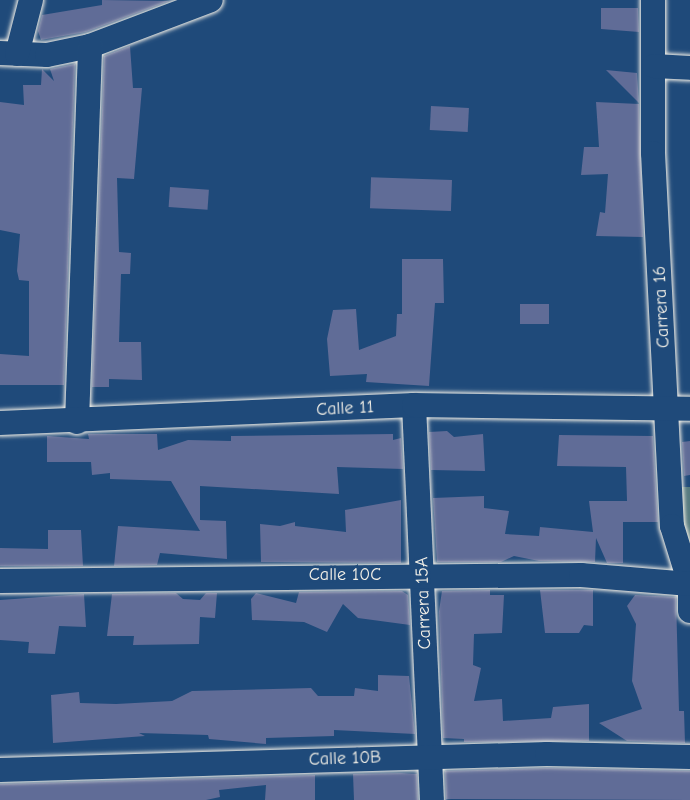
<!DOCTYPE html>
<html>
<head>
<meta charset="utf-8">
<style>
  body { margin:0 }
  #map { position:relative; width:690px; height:800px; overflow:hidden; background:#1f4a7a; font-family:"Comic Neue",sans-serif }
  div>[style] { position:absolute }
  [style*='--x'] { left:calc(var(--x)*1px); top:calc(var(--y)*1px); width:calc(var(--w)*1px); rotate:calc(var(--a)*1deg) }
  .green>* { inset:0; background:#567a7f }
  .building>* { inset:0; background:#606c97; transform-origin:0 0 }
  .roads { filter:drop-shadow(0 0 2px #f4f1e8) drop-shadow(0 0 2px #f4f1e8) }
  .minor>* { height:24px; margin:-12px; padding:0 12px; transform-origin:12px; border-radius:12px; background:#1f4a7a }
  span { translate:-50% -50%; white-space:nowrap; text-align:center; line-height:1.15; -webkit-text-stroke:5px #1f4a7a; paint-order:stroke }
  .street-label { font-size:18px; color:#f4f1e8 }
</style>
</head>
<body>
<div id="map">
  <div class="green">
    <div style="clip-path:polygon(672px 487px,690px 487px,690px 574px)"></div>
  </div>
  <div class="building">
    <div style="clip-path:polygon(102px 0,169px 1px,86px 32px,41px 40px,38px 31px,42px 15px,102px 5px)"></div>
    <div style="clip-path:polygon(601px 8px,638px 8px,639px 32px,601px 29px)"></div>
    <div style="clip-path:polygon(130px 46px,133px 88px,142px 88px,134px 179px,117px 178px,119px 252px,131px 253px,130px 274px,121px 274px,119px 342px,141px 342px,142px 380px,109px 379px,109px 387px,92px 387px,104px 56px)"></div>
    <div style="clip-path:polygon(75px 64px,64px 385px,0 385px,0 354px,29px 356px,29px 281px,19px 280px,17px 271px,20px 234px,0 230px,0 102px,24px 105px,23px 85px,41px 85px,42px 69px,54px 81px,50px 69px)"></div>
    <div style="clip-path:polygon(606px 70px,637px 73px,639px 103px)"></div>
    <div style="clip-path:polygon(596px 102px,639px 104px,643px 237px,596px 236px,600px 212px,605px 213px,608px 174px,581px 175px,584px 147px,599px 147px)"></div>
    <div style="left:431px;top:106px;width:38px;height:24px;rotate:3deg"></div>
    <div style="left:452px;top:180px;width:31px;height:81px;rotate:92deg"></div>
    <div style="left:170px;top:187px;width:39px;height:20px;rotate:4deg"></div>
    <div style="clip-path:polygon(402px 259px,443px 259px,444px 303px,435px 303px,429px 386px,366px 382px,367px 374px,330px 376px,327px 339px,333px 310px,356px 309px,359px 350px,396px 336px,397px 314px,402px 314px)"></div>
    <div style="left:549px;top:304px;width:20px;height:29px;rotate:90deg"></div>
    <div style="clip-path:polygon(447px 431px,454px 437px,483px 434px,485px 471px,431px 470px,429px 432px)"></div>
    <div style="clip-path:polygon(88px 434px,157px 434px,158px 450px,188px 440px,231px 441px,231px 436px,393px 434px,393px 440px,401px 438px,403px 469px,337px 467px,339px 494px,200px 486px,200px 520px,226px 521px,227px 559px,160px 553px,157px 565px,114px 566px,118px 526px,200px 531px,171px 481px,110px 479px,110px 473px,92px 475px,91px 462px,47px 462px,47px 436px,89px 439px)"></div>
    <div style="clip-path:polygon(559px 435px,653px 436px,658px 522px,623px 522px,623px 563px,607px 563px,596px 538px,595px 562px,539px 561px,514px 556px,501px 562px,437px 562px,433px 498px,484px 496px,484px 508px,509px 511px,505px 534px,539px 536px,540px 527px,593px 532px,589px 501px,627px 501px,626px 467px,557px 466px)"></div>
    <div style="clip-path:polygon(690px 441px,690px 475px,684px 476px,682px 442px)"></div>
    <div style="clip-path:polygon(401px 500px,401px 563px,261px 562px,260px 524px,280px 526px,295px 522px,295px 526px,346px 532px,345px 510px)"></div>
    <div style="clip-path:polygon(48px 530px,81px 530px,83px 566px,0 566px,0 548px,48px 549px)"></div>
    <div style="clip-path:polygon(490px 590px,490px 595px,504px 595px,502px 633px,474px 634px,473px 665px,481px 668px,474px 701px,502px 699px,503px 721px,551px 718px,553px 707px,589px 704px,589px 741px,464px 742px,464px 739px,443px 738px,439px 611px,442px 591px)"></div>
    <div style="clip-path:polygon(540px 590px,593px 590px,593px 626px,584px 625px,579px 633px,545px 633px)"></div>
    <div style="clip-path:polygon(402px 591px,408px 595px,410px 625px,358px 618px,343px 604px,327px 632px,304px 622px,252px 620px,251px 599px,256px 593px,296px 603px,299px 592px)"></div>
    <div style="clip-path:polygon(176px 593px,183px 599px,200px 600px,206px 593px,217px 593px,215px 618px,200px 617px,199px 644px,133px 645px,134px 636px,107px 636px,112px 594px)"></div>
    <div style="clip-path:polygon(84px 594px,86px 627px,59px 626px,55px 654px,28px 653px,29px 642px,0 640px,0 600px)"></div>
    <div style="clip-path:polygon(635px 595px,676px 597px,679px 711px,684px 711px,685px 743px,627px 741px,599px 723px,642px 709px,632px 681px,636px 624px,627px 606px)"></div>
    <div style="clip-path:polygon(378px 675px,409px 676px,415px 734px,334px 730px,334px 736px,266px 738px,266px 744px,209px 739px,208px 735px,139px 733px,145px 736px,53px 743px,51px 695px,79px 692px,80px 703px,116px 704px,172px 701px,192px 691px,311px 688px,318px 696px,354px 696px,355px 688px,378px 691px)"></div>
    <div style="clip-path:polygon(547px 768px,690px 771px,690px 800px,446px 799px,445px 771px)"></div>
    <div style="clip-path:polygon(401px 773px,417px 774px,418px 800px,354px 800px,353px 774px)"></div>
    <div style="clip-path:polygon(315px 775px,315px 800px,265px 800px,266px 785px,219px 790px,220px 797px,206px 800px,0 800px,0 784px)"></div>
  </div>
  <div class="roads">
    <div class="minor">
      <div style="--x:653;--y:0;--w:153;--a:90"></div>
      <div style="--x:653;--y:153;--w:373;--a:87.1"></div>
      <div style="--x:672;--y:526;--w:61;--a:72.8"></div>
      <div style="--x:690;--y:584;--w:27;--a:90"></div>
      <div style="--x:0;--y:53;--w:47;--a:2.4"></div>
      <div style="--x:47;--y:55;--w:44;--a:-11.8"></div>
      <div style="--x:90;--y:46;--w:129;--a:-20.8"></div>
      <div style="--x:17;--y:54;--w:56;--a:-75.5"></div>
      <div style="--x:654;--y:66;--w:36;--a:3"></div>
      <div style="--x:414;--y:405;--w:395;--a:87.4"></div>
      <div style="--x:77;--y:422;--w:376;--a:-88"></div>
      <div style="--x:0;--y:423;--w:414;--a:-2.5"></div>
      <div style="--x:414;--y:405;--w:276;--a:0.8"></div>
      <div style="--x:0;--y:581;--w:581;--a:-0.59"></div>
      <div style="--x:581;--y:575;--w:109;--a:4.7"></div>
      <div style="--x:0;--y:770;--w:547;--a:-1.68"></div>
      <div style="--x:547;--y:754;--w:143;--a:1.2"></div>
    </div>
  </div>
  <div class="street-label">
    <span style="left:662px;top:307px;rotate:-93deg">Carrera 16</span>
    <span style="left:345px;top:409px;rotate:-3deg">Calle 11</span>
    <span style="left:345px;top:575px">Calle 10C</span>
    <span style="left:424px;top:603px;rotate:-92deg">Carrera 15A</span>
    <span style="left:345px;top:759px;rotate:-2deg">Calle 10B</span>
  </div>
</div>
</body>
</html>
